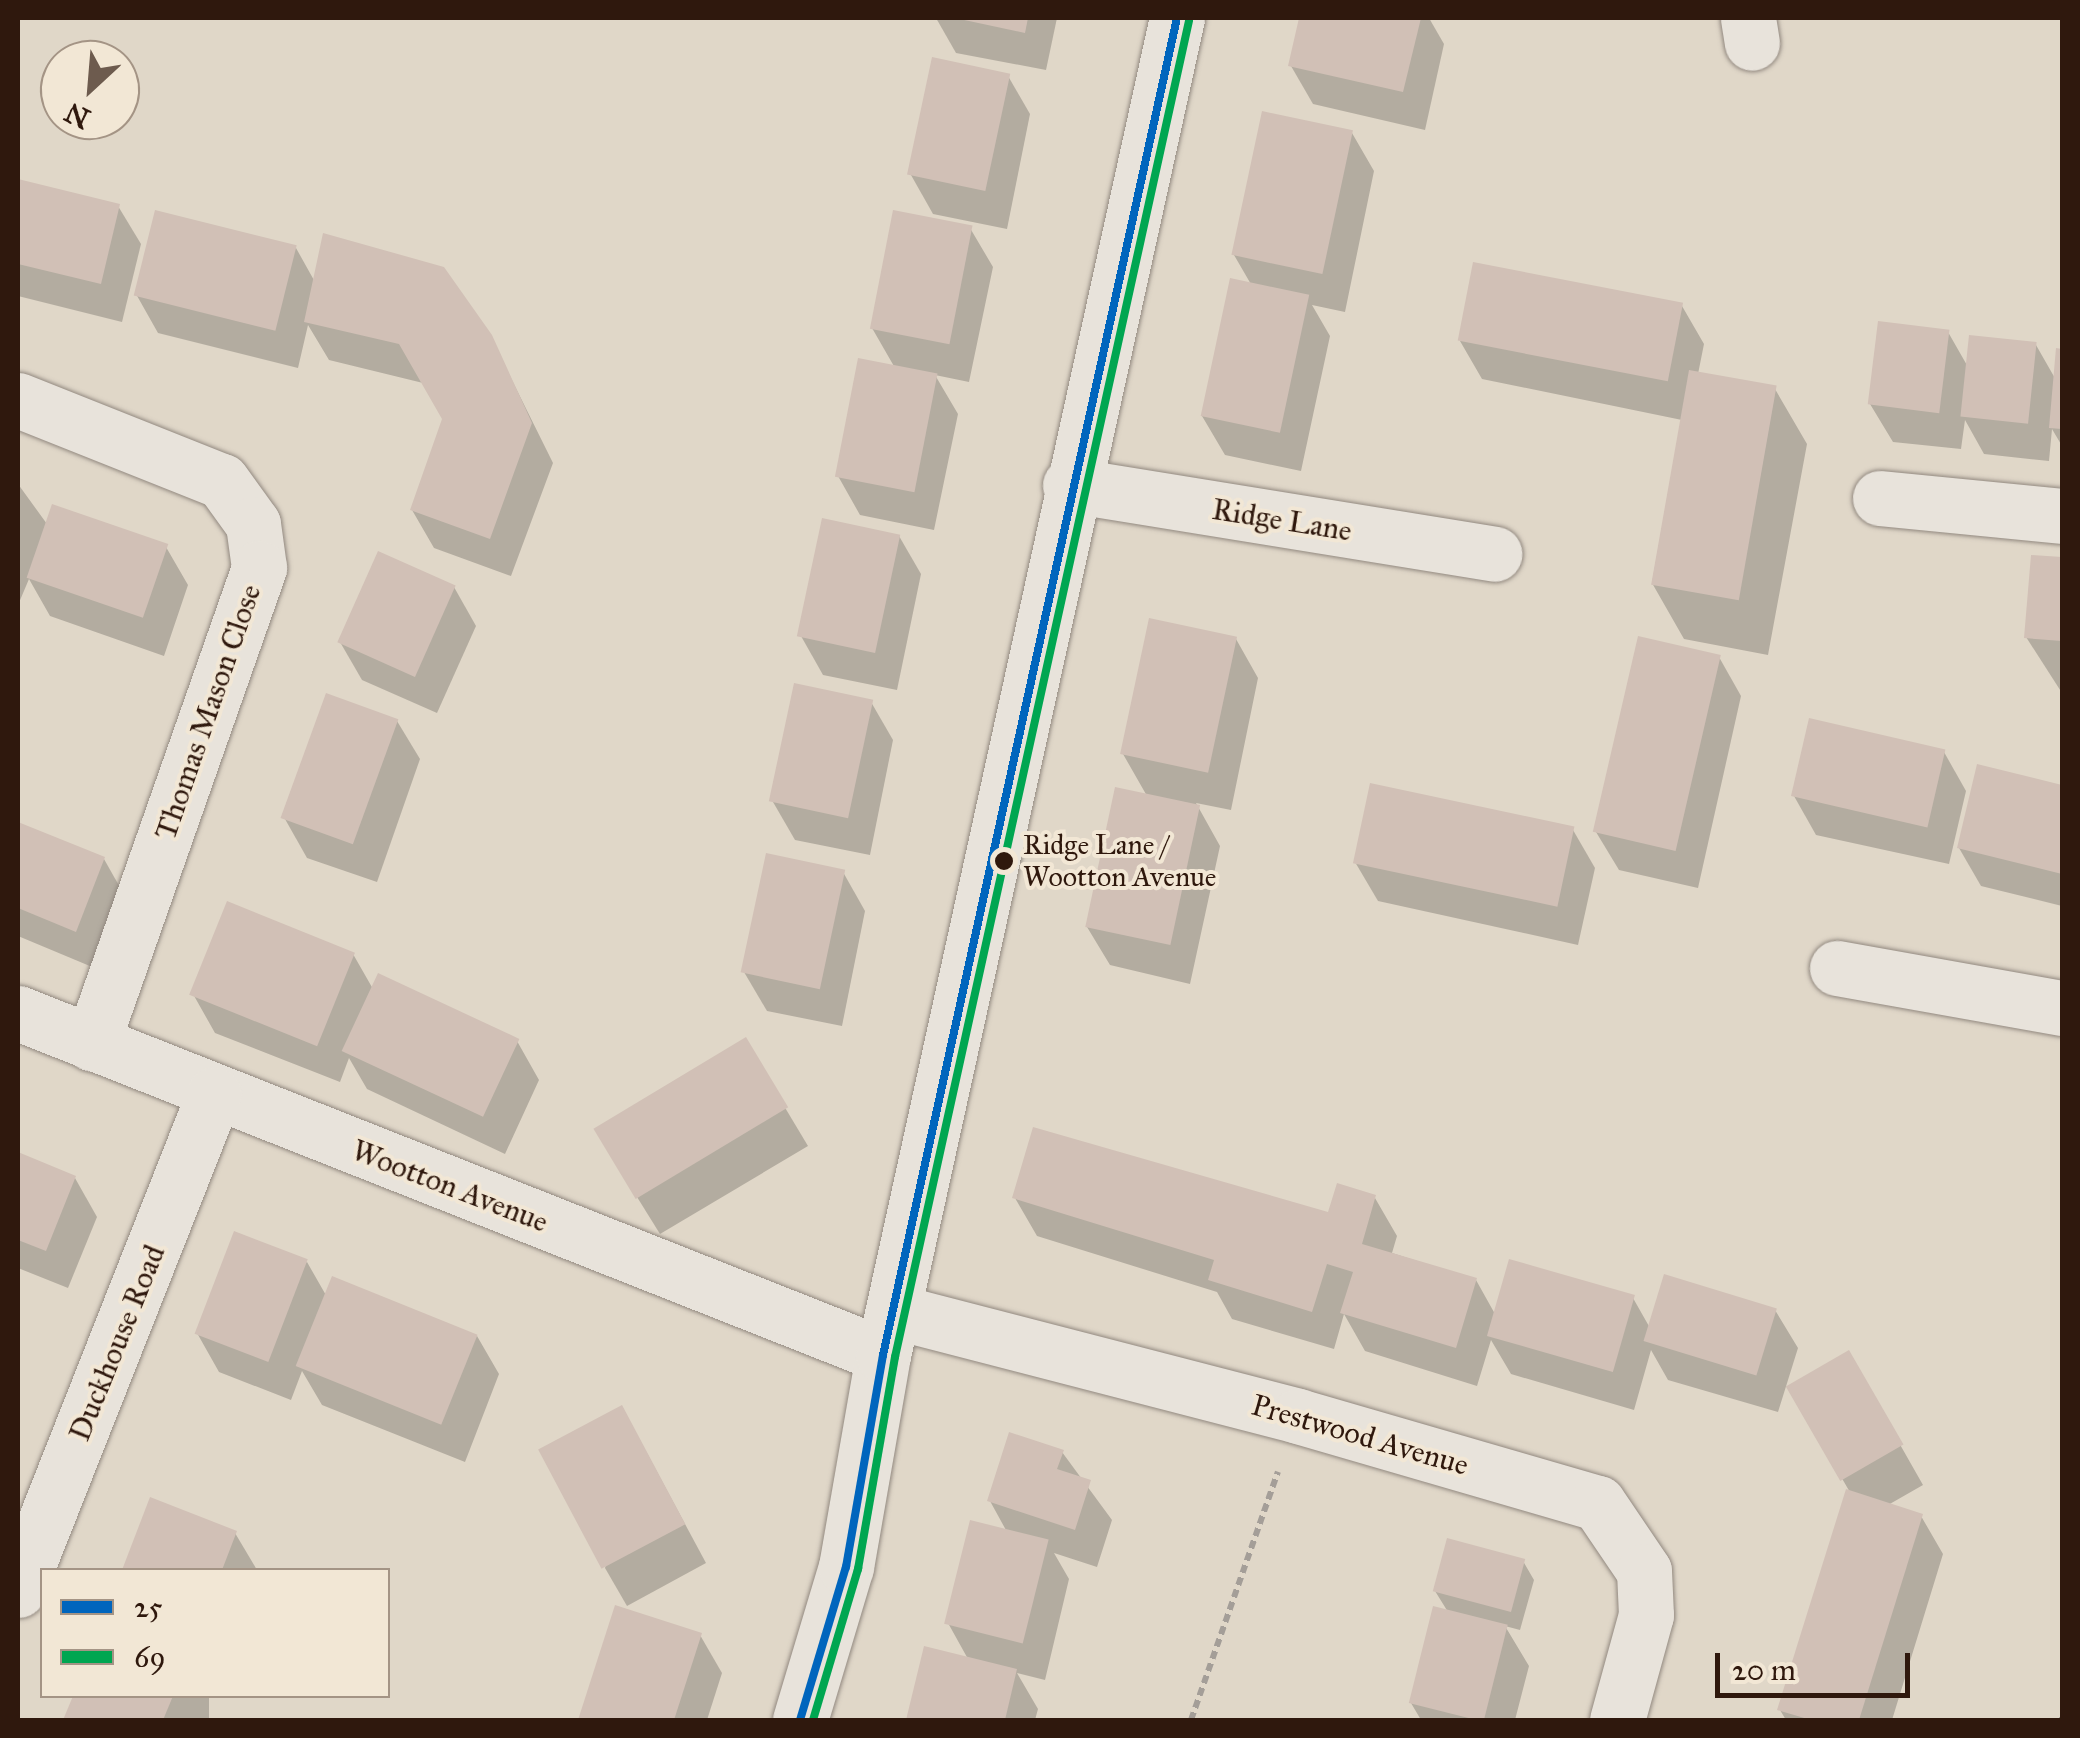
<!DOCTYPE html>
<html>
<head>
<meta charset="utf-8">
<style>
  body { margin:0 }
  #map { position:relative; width:2080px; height:1738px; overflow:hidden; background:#e0d7c8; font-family:"IM FELL Great Primer",serif }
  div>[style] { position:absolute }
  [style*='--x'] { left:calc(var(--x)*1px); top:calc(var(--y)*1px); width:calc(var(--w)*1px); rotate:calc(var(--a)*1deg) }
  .shadow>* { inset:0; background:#0003; transform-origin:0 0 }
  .building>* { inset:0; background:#d1c0b6; transform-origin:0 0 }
  .path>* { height:6px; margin-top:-3px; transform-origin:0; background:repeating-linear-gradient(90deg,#a49e98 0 8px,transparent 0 13px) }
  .roads { filter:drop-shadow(0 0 2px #928980) drop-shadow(0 0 2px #928980) }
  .minor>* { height:55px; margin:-27.5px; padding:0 27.5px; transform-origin:27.5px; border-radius:27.5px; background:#e8e3db }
  .bus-1>* { height:8px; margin:-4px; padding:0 4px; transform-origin:4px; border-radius:4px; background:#0065bd }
  .bus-2>* { height:8px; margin:-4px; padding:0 4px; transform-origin:4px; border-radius:4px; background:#00a651 }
  .dots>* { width:28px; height:28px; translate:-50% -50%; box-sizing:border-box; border:5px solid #f2e7d5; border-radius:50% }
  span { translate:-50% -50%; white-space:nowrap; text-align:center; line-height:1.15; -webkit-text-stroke:8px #f2e7d5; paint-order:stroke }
  .bus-label { font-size:28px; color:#2f180d }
  .left { translate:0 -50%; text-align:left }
  .street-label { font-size:30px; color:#2f180d }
  .frame { position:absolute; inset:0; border:20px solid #2f180d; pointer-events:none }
  .legend { position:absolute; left:40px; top:1568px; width:350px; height:130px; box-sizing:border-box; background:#f2e7d5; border:2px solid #a49485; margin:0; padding:12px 18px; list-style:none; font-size:30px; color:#2f180d }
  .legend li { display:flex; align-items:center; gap:20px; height:50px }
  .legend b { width:50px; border:2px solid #a49485 }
  .north { position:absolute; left:40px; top:40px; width:100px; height:100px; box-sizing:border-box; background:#f2e7d5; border:2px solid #a49485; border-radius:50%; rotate:206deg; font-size:28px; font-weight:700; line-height:40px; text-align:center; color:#2f180d }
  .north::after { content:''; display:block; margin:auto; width:35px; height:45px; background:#6d5b4e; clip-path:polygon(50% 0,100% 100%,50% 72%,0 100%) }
  .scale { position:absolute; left:1715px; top:1653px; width:195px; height:45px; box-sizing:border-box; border:5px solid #2f180d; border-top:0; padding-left:12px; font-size:30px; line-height:35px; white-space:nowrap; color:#2f180d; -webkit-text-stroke:8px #f2e7d5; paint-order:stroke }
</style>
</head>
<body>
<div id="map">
  <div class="shadow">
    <div style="clip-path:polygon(936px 18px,1057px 18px,1046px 70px,956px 53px)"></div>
    <div style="clip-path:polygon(1301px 18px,1429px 18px,1444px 44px,1425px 130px,1313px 104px,1291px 66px)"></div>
    <div style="clip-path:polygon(1008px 76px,1030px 114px,1007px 229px,933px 214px,911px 175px)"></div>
    <div style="clip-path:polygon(1352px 133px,1374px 171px,1345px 312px,1312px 305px,1330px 336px,1301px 471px,1225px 455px,1202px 416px,1252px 286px,1234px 255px)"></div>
    <div style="clip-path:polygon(18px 181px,118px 206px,141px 244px,122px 322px,18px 296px)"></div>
    <div style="clip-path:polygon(970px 228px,993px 267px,969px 382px,935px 375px,958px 414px,934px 530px,860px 515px,838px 476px,895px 368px,872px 328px)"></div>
    <div style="clip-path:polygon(296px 248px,315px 282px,490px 336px,553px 463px,511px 576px,434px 548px,412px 510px,445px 419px,423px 383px,329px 360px,308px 325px,298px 368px,158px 333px,136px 294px)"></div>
    <div style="clip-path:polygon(1682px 306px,1704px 344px,1698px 374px,1775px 389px,1807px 444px,1768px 655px,1684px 639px,1652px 583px,1682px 420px,1482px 379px,1460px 341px)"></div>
    <div style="clip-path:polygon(1948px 332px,1968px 367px,2036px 345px,2056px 380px,2062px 351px,2062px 446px,2052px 429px,2049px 461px,1984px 454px,1965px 420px,1961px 449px,1893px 442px,1870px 404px)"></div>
    <div style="clip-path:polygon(18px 484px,47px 524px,166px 547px,188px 585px,164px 656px,50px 616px,29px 579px,18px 605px)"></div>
    <div style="clip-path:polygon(899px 536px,921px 574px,897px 690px,823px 675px,801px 636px)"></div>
    <div style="clip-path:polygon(2033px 557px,2062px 560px,2062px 693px,2026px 637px)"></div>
    <div style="clip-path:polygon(454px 587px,476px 626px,437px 713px,362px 680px,340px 642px)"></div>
    <div style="clip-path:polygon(1236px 639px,1258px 678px,1231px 810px,1196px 803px,1220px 846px,1190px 984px,1110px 965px,1087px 927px,1147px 796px,1123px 754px)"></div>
    <div style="clip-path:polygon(1719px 657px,1741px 696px,1698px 888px,1619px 870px,1596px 832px)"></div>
    <div style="clip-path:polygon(871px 702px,893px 740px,870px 855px,795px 840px,773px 802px)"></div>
    <div style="clip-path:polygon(397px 721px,420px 759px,377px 882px,307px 858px,285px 819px)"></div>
    <div style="clip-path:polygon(1944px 752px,1966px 791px,1949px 864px,1816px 835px,1794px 796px)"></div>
    <div style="clip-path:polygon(1979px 767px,2062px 787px,2062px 906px,1981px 886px,1959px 848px)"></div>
    <div style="clip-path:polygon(18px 824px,104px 859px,126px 898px,97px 969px,18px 936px)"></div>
    <div style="clip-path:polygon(1573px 830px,1595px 868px,1578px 945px,1378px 901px,1355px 862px)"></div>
    <div style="clip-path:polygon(843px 872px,865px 911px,842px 1026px,767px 1011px,744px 972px)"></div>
    <div style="clip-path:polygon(353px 954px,373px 989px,517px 1041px,539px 1080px,505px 1154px,367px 1089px,349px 1058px,340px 1082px,215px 1033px,193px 994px)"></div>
    <div style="clip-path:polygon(745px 1041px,808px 1146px,660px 1234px,619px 1168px)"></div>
    <div style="clip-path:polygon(18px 1155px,75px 1178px,97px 1217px,68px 1288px,18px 1268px)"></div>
    <div style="clip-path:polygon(1015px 1198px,1330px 1215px,1375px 1198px,1397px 1236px,1392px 1253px,1476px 1280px,1495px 1314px,1633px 1298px,1650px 1328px,1775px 1310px,1798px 1348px,1778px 1412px,1668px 1380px,1651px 1350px,1634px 1410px,1511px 1374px,1491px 1340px,1477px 1386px,1365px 1351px,1344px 1314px,1334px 1349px,1232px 1319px,1217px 1292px,1037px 1236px)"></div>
    <div style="clip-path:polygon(307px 1262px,327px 1297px,477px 1336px,499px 1374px,465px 1462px,322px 1405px,302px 1371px,291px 1400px,219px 1372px,197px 1333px)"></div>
    <div style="clip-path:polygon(1848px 1353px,1923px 1485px,1888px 1505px,1921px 1516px,1943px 1554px,1892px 1720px,1786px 1720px,1780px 1710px,1851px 1494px,1789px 1387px)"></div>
    <div style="clip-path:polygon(643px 1446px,706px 1563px,627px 1606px,605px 1568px)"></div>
    <div style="clip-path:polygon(1062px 1452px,1112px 1520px,1097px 1567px,1054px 1553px,1069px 1579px,1045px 1680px,1017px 1673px,1038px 1709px,1035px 1720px,908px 1720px,926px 1649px,968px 1659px,948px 1623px,1007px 1532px,990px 1501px)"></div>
    <div style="clip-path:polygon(152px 1501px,235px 1533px,257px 1570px,125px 1570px)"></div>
    <div style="clip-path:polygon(1523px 1561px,1534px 1580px,1520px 1630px,1505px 1626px,1529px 1666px,1515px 1720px,1421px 1720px,1411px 1703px,1448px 1612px,1435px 1591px)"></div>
    <div style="clip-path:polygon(617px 1608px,700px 1635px,722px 1673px,707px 1720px,581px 1720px)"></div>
    <div style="left:76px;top:1696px;width:133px;height:26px"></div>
  </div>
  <div class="building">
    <div style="clip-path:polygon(955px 18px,1028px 18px,1025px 33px)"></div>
    <div style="clip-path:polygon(1299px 18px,1421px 18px,1403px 92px,1288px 66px)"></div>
    <div style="left:932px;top:57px;width:80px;height:120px;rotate:12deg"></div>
    <div style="left:1262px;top:111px;width:93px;height:147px;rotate:12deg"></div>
    <div style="clip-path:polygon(18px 179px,120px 204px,101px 284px,18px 264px)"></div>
    <div style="left:155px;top:210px;width:146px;height:88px;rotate:14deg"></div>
    <div style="left:893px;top:210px;width:81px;height:121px;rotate:11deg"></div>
    <div style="clip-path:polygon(323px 233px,444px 267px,492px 335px,532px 423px,490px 539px,410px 510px,442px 419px,399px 344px,304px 322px)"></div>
    <div style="left:1473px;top:262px;width:214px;height:80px;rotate:11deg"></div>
    <div style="left:1230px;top:278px;width:81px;height:141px;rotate:12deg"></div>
    <div style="left:1878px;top:321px;width:72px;height:84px;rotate:7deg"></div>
    <div style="left:1969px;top:335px;width:68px;height:82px;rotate:6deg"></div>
    <div style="clip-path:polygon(2056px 348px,2062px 349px,2062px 429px,2049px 428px)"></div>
    <div style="left:858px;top:358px;width:81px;height:121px;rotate:11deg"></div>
    <div style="left:1689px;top:370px;width:89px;height:218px;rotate:10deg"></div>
    <div style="left:52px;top:504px;width:123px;height:78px;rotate:19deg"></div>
    <div style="left:822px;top:518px;width:80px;height:121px;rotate:12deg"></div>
    <div style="left:378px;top:551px;width:85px;height:100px;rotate:24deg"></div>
    <div style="clip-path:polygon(2031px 555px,2062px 557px,2062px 641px,2024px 638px)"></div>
    <div style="left:1149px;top:618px;width:90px;height:139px;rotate:12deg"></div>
    <div style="left:1638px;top:636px;width:85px;height:201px;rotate:13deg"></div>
    <div style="left:794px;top:683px;width:81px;height:121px;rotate:12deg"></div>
    <div style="left:326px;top:693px;width:77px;height:133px;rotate:20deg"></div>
    <div style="left:1809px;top:718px;width:140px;height:80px;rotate:13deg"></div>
    <div style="clip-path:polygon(1977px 764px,2062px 785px,2062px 874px,1957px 848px)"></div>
    <div style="left:1370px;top:783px;width:209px;height:82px;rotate:12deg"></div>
    <div style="left:1115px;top:787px;width:87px;height:143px;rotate:12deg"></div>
    <div style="clip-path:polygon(18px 822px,105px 857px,76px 932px,18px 908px)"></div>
    <div style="left:766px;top:853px;width:81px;height:122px;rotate:12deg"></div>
    <div style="left:227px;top:901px;width:138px;height:101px;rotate:22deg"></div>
    <div style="left:378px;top:973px;width:156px;height:86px;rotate:25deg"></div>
    <div style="left:746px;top:1037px;width:82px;height:178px;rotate:59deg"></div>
    <div style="clip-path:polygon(1033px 1127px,1328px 1212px,1337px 1183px,1376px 1195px,1362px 1244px,1477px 1278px,1456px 1348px,1340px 1313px,1353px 1272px,1327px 1264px,1312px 1312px,1208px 1280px,1214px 1260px,1012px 1198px)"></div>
    <div style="clip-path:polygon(18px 1152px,76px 1176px,46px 1251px,18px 1240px)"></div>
    <div style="left:234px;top:1231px;width:79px;height:110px;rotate:21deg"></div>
    <div style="left:1509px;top:1259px;width:131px;height:80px;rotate:16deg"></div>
    <div style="left:1664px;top:1274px;width:118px;height:70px;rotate:17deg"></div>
    <div style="left:332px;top:1276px;width:157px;height:97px;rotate:22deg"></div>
    <div style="left:1849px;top:1350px;width:109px;height:73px;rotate:60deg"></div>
    <div style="left:622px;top:1405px;width:135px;height:95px;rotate:62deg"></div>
    <div style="clip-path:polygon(1009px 1432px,1064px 1450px,1057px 1469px,1091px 1480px,1075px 1530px,987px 1501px)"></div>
    <div style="clip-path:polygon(1846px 1489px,1923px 1514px,1859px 1720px,1811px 1720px,1777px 1710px)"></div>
    <div style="clip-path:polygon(150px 1497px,237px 1531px,222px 1570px,122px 1570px)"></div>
    <div style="left:970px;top:1520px;width:81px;height:107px;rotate:14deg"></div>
    <div style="left:1447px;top:1538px;width:81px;height:55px;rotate:15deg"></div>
    <div style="clip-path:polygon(615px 1605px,702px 1633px,674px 1720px,578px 1720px)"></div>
    <div style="left:1433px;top:1606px;width:77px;height:100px;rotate:14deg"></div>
    <div style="clip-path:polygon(924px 1646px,1017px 1669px,1005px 1720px,906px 1720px)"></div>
    <div style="clip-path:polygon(73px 1696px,173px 1696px,163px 1720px,63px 1720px)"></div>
  </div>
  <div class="path">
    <div style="--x:1191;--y:1720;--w:263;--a:-70.7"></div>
    <div style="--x:2062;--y:1720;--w:3;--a:-90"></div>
  </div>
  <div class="roads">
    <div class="minor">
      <div style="--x:1748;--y:18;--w:25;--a:81"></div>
      <div style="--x:18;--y:400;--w:219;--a:21.7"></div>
      <div style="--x:222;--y:481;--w:53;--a:54.2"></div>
      <div style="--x:253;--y:524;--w:44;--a:82.2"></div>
      <div style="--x:259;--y:568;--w:504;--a:109.37"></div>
      <div style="--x:1070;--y:485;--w:430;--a:9.2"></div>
      <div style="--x:1880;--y:498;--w:183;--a:5.6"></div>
      <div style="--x:1837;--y:968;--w:229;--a:10.1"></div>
      <div style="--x:18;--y:1013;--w:930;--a:21.57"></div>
      <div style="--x:893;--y:1311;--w:418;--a:14.5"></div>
      <div style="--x:1298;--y:1416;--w:312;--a:16.2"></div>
      <div style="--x:1598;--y:1503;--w:82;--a:55.9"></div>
      <div style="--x:1644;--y:1571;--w:44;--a:87.4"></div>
      <div style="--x:1646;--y:1615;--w:109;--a:105.4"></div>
      <div style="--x:18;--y:1590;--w:533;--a:-68.44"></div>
      <div style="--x:800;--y:1720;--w:160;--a:-73.3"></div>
      <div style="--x:846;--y:1567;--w:215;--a:-80.1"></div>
      <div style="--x:883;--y:1355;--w:1369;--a:-77.6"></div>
    </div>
  </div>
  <div class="bus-1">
    <div style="--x:800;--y:1720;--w:160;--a:-73.3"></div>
    <div style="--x:846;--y:1567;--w:215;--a:-80.1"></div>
    <div style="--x:883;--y:1355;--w:1369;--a:-77.6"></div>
  </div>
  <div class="bus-2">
    <div style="--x:813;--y:1720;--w:158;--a:-73.4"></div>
    <div style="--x:858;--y:1569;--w:215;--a:-80.1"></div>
    <div style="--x:895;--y:1357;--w:1368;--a:-77.59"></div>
  </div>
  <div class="dots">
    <div style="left:1004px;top:861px;background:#2f180d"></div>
  </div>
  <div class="bus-label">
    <span class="left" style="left:1023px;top:861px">Ridge Lane /<br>Wootton Avenue</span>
  </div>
  <div class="street-label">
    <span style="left:1282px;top:520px;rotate:9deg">Ridge Lane</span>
    <span style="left:208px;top:712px;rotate:-71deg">Thomas Mason Close</span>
    <span style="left:450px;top:1186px;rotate:21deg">Wootton Avenue</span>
    <span style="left:117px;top:1343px;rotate:-68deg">Duckhouse Road</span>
    <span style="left:1360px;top:1435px;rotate:16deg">Prestwood Avenue</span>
  </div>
  <div class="frame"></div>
  <ul class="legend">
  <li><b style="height:12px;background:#0065bd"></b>25</li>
  <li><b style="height:12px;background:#00a651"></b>69</li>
  </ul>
  <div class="north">N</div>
  <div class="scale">20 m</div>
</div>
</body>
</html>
